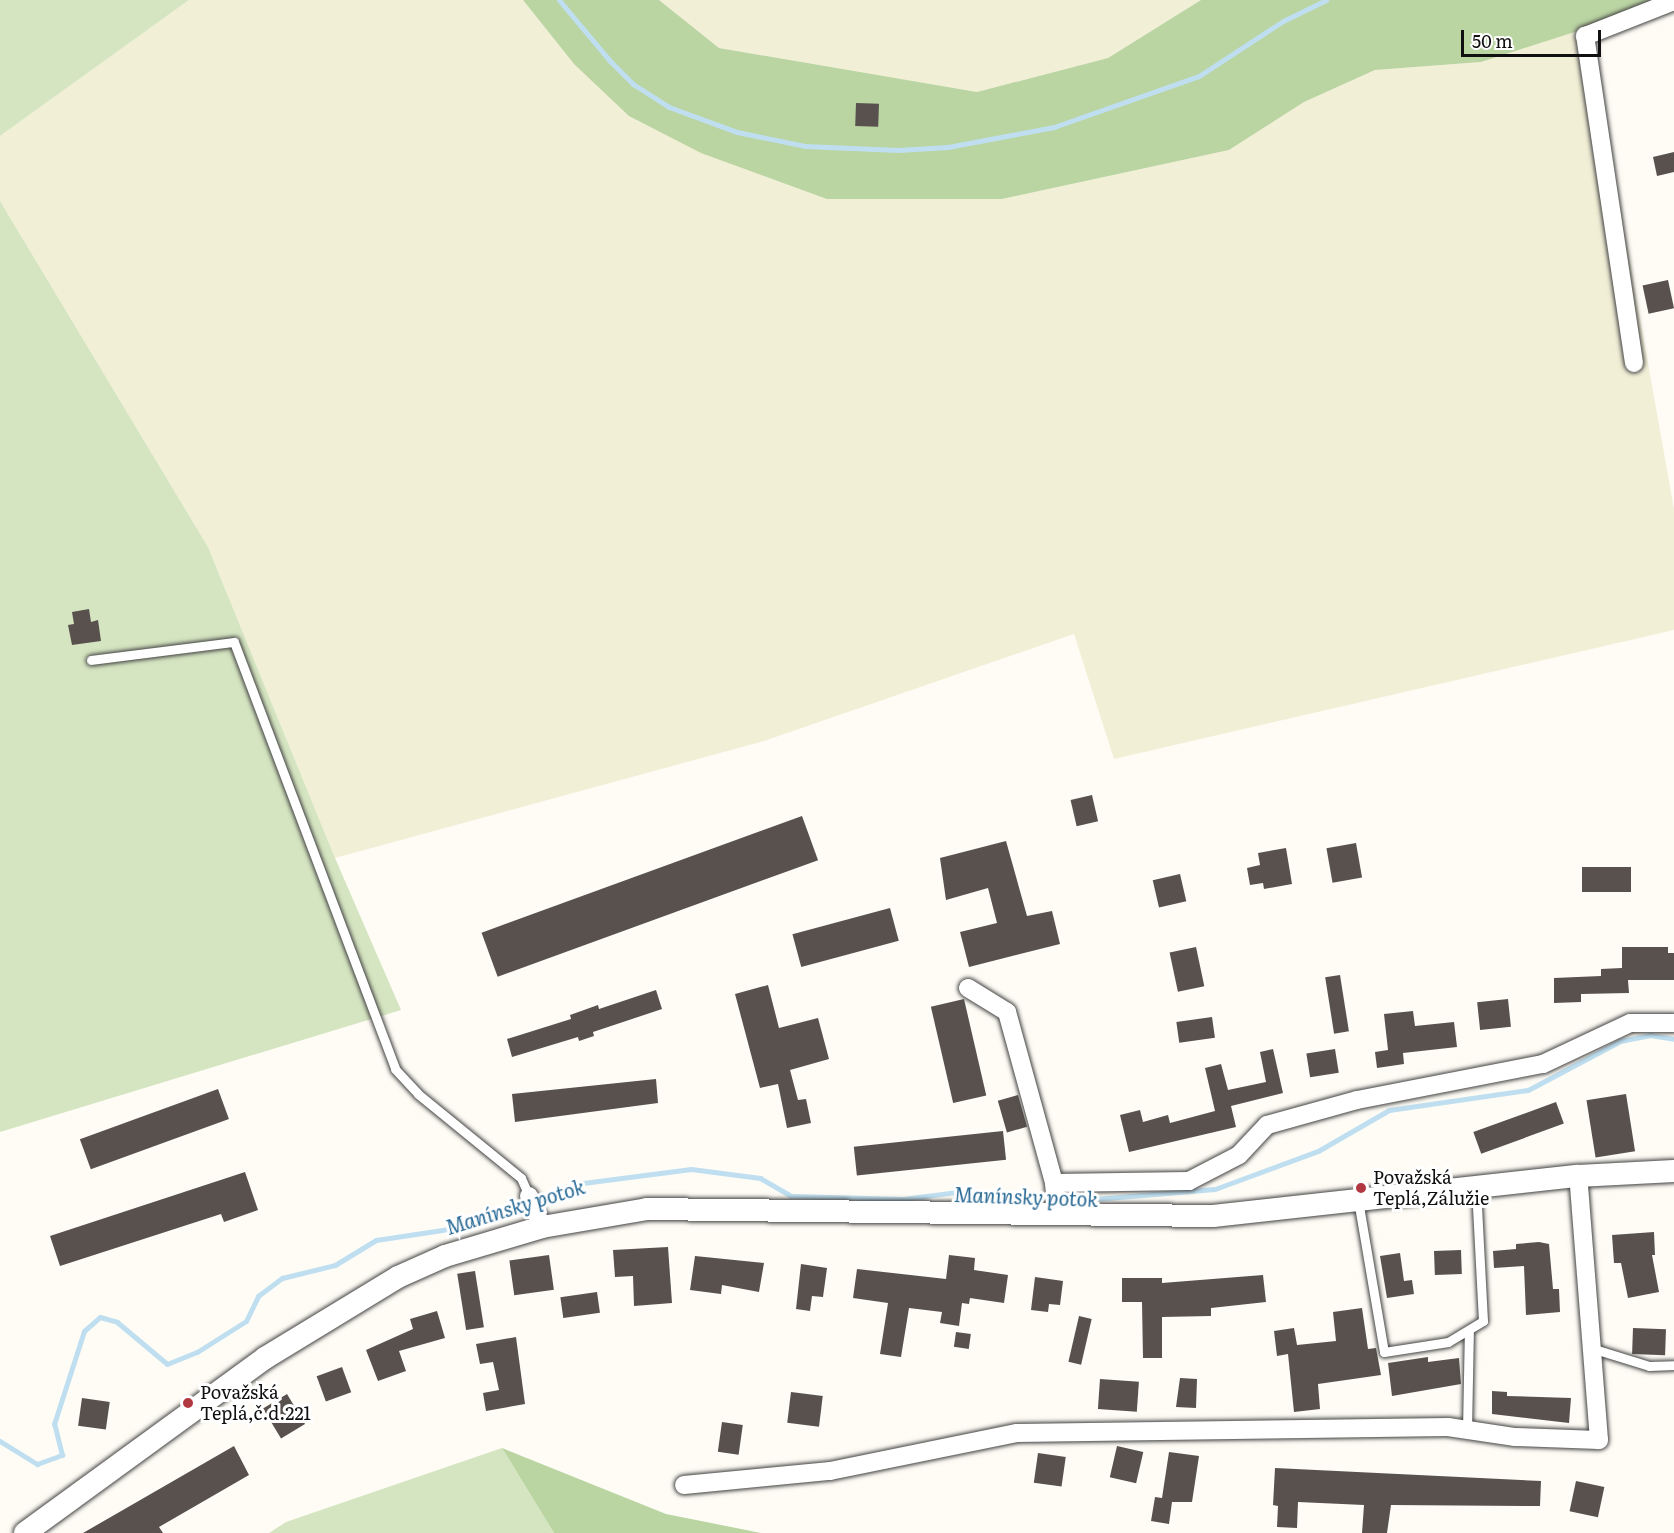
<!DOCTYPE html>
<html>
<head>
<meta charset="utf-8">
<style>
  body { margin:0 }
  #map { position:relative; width:1674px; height:1533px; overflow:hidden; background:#fefcf5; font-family:Literata,serif }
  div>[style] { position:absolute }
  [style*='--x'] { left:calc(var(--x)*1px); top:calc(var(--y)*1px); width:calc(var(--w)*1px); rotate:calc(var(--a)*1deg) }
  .farmland>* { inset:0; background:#f2efd7 }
  .green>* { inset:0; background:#d5e5c1 }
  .forest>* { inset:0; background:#bad4a2 }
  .stream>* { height:5px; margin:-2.5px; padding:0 2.5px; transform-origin:2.5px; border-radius:2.5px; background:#bfdff0 }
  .building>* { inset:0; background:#58514e; transform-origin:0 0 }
  .roads { filter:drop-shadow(0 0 2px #434343) drop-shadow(0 0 2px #434343) }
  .service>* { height:9px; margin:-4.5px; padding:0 4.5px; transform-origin:4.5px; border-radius:4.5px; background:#fff }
  .minor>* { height:18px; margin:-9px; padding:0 9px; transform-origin:9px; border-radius:9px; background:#fff }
  .tertiary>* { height:22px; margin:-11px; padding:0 11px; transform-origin:11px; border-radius:11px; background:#fff }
  .dots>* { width:16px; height:16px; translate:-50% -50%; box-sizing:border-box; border:3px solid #fff; border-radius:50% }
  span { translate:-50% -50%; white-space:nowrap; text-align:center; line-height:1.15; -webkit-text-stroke:6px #fff; paint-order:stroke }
  .poi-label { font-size:18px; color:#101010 }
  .left { translate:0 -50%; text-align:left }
  .water-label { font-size:20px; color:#276894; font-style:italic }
  .scale { position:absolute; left:1461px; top:30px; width:140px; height:27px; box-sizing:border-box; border:3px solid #101010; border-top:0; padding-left:8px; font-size:18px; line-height:21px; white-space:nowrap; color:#101010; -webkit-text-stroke:4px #fff; paint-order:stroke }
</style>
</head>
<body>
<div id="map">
  <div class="farmland">
    <div style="clip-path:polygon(189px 0,523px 0,574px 64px,1002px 199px,1229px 150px,1304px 102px,1375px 70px,1481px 62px,1588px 26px,1674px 509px,1674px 630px,1114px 759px,1074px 634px,764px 741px,335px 858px,208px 547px,0 201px,0 136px)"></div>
    <div style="clip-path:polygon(659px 0,1201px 0,1108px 58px,977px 92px,719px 48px)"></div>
  </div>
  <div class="green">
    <div style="clip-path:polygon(0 0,189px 0,0 136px)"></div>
    <div style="clip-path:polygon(0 201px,208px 547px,335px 858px,401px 1010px,0 1132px)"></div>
    <div style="clip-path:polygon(502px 1448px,554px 1533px,269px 1533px,286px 1522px)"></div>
  </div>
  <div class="forest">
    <div style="clip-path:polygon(523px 0,659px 0,719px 48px,977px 92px,1108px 58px,1201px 0,1674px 0,1481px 62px,1375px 70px,1304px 102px,1229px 150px,1002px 199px,827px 199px,701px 153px,629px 116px,574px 64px)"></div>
    <div style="clip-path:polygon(502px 1448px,666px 1514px,761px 1533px,554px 1533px)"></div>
  </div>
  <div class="stream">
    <div style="--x:559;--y:0;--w:80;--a:50.1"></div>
    <div style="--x:610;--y:61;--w:33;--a:45"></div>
    <div style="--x:633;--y:84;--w:43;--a:32.6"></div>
    <div style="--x:669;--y:107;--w:72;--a:20.2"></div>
    <div style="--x:737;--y:132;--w:69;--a:11.6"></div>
    <div style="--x:805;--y:146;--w:93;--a:2.5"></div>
    <div style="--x:898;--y:150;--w:50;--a:-3.4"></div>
    <div style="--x:948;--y:147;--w:108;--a:-10.7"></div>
    <div style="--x:1054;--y:127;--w:154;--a:-19.4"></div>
    <div style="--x:1199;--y:76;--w:100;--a:-33.2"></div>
    <div style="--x:1283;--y:21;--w:48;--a:-26"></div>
    <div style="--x:0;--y:1441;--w:44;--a:31.9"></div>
    <div style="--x:37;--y:1464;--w:27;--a:-20"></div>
    <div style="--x:62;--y:1455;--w:32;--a:-104"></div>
    <div style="--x:54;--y:1424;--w:98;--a:-72.1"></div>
    <div style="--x:84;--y:1331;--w:21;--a:-41"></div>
    <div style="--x:100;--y:1317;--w:18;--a:16"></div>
    <div style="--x:117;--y:1322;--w:65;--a:40"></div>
    <div style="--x:167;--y:1364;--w:32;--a:-22"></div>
    <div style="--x:197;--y:1352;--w:58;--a:-32.3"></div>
    <div style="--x:246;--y:1321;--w:28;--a:-64"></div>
    <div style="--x:258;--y:1296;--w:30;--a:-37"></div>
    <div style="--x:282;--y:1278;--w:55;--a:-13.8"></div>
    <div style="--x:335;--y:1265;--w:48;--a:-31.4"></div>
    <div style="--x:376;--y:1240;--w:87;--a:-8.6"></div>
    <div style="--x:462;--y:1227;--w:129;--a:-20"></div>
    <div style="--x:583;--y:1183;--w:109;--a:-7.4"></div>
    <div style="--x:691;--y:1169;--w:70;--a:7.4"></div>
    <div style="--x:760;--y:1178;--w:36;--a:30"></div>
    <div style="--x:791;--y:1196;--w:112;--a:1.5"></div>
    <div style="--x:903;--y:1199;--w:63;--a:-7.4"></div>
    <div style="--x:965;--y:1191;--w:67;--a:6"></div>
    <div style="--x:1032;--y:1198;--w:30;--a:-9"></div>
    <div style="--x:1062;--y:1193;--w:34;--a:10"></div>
    <div style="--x:1095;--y:1199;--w:120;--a:-4.8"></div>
    <div style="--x:1215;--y:1189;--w:110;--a:-20.3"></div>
    <div style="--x:1318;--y:1151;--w:82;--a:-30"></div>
    <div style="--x:1389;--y:1110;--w:140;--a:-8.2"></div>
    <div style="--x:1528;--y:1090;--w:104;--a:-28"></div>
    <div style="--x:1620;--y:1041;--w:31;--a:-11"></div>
    <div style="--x:1650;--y:1035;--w:24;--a:9"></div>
  </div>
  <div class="building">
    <div style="left:856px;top:103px;width:23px;height:23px;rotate:2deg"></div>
    <div style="clip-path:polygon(1674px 152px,1674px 172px,1657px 176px,1653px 157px)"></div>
    <div style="left:1668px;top:280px;width:29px;height:26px;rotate:78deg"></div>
    <div style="clip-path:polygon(89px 609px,91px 622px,98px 620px,101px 641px,72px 645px,68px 625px,74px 624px,72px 612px)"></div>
    <div style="left:1092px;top:795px;width:27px;height:22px;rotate:77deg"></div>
    <div style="left:802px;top:816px;width:47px;height:341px;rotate:70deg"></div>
    <div style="clip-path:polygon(1006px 841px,1027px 916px,1052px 911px,1060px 944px,969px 967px,960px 932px,997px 923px,988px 888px,946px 900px,940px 858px)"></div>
    <div style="left:1356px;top:843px;width:35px;height:30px;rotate:80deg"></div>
    <div style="clip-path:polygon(1286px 848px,1292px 884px,1264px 889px,1263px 883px,1250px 885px,1247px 868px,1260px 865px,1258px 853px)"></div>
    <div style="left:1582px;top:867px;width:49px;height:25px"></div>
    <div style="left:1180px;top:874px;width:28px;height:28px;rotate:77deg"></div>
    <div style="left:890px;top:908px;width:34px;height:101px;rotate:75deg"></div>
    <div style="left:1196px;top:947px;width:40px;height:27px;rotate:78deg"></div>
    <div style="clip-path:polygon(1622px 947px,1668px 947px,1668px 953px,1674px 953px,1674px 980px,1628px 980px,1629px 993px,1581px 994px,1581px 1002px,1554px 1003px,1554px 978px,1601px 976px,1601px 969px,1622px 968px)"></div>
    <div style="left:1340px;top:975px;width:57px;height:15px;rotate:81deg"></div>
    <div style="clip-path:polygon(768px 985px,779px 1028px,818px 1018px,829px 1059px,790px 1070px,798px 1100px,806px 1099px,811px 1123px,787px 1128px,778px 1084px,760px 1088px,735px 994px)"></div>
    <div style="clip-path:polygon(656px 990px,662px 1009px,593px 1032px,594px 1036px,579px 1041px,578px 1037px,512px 1057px,507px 1039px,571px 1019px,570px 1015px,598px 1005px,599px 1009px)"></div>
    <div style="left:964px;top:999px;width:99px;height:34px;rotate:77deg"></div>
    <div style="left:1508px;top:999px;width:28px;height:31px;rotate:84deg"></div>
    <div style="clip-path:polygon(1413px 1011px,1415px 1026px,1454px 1022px,1457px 1047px,1403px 1053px,1404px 1064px,1377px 1068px,1375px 1052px,1388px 1050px,1384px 1014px)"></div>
    <div style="left:1212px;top:1017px;width:21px;height:36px;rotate:82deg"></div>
    <div style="clip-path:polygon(1273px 1049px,1283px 1093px,1231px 1106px,1236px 1127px,1129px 1152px,1120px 1115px,1140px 1110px,1143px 1122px,1168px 1115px,1170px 1123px,1215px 1111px,1205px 1068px,1221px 1064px,1228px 1090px,1266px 1082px,1260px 1052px)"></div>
    <div style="left:1335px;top:1049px;width:24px;height:29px;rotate:81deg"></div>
    <div style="clip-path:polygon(656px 1079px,658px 1103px,515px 1122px,512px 1094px)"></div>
    <div style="left:218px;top:1089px;width:32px;height:147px;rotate:70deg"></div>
    <div style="left:1626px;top:1094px;width:58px;height:40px;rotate:81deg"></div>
    <div style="left:1018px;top:1095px;width:33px;height:21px;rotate:74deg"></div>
    <div style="left:1556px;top:1102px;width:23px;height:88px;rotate:70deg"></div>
    <div style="left:1003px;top:1131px;width:29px;height:150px;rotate:84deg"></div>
    <div style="clip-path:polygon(245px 1172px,258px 1210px,224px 1222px,221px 1214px,60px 1266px,50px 1236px)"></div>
    <div style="clip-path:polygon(1654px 1232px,1655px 1255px,1652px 1255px,1659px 1292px,1628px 1298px,1621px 1263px,1614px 1263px,1612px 1235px)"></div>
    <div style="clip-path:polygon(1539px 1242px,1549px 1244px,1553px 1289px,1559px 1289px,1560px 1312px,1526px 1315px,1524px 1266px,1494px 1268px,1493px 1251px,1516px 1249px,1516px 1244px)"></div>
    <div style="clip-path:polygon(668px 1247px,672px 1303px,634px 1306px,633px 1276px,615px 1277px,613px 1250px)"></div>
    <div style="left:1461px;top:1250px;width:24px;height:27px;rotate:88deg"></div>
    <div style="clip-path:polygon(1400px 1253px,1404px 1281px,1412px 1280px,1414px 1294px,1387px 1298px,1380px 1256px)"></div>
    <div style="left:549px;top:1255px;width:35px;height:40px;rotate:82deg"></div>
    <div style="clip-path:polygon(949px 1255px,975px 1258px,974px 1270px,1008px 1275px,1004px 1303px,970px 1298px,969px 1304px,962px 1303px,959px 1326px,940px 1323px,942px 1312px,909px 1308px,901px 1357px,880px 1354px,888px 1303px,853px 1298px,857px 1269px,946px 1279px)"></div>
    <div style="clip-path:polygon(695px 1256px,764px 1263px,759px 1292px,722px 1285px,721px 1294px,690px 1290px)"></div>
    <div style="clip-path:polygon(801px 1264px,827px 1268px,823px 1297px,812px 1296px,810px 1311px,796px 1309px)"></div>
    <div style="left:475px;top:1271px;width:57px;height:18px;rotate:81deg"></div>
    <div style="clip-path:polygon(1263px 1275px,1266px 1302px,1211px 1308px,1211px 1316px,1162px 1317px,1162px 1358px,1143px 1358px,1142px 1302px,1122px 1302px,1122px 1278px,1162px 1278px,1162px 1283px)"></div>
    <div style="clip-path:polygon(1035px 1277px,1063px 1281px,1060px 1305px,1049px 1304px,1048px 1312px,1031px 1310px)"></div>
    <div style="left:597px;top:1292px;width:21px;height:37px;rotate:82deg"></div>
    <div style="clip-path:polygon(1362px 1308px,1368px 1349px,1376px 1348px,1381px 1375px,1318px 1384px,1320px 1409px,1294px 1412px,1288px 1354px,1277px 1356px,1274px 1331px,1294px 1328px,1297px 1345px,1336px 1341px,1333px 1312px)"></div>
    <div style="clip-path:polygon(437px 1311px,445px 1338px,399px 1351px,406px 1371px,378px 1381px,366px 1350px,413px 1329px,410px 1319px)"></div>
    <div style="left:1079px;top:1316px;width:13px;height:47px;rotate:13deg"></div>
    <div style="left:1633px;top:1328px;width:33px;height:26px;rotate:2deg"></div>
    <div style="left:956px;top:1332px;width:15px;height:15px;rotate:8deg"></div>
    <div style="clip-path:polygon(516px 1337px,525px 1404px,486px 1411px,483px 1393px,499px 1390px,493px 1362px,480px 1364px,476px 1344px)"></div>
    <div style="clip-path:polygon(1428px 1357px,1428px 1362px,1459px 1358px,1461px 1384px,1392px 1396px,1388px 1363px)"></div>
    <div style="left:342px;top:1367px;width:27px;height:27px;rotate:70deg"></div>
    <div style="clip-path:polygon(1180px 1378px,1197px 1379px,1196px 1408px,1176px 1407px)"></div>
    <div style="left:1100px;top:1379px;width:39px;height:30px;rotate:4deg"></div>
    <div style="clip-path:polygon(1492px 1391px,1507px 1392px,1507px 1396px,1571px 1398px,1569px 1423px,1492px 1414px)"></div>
    <div style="left:791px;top:1392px;width:32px;height:31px;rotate:7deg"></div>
    <div style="left:287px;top:1394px;width:35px;height:28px;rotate:59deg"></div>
    <div style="left:82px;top:1398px;width:28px;height:28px;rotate:8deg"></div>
    <div style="left:722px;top:1422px;width:21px;height:30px;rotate:8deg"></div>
    <div style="clip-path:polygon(234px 1446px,249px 1475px,159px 1527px,163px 1533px,83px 1533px)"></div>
    <div style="left:1117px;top:1446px;width:27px;height:32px;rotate:13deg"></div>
    <div style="clip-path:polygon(1169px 1452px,1199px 1456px,1192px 1502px,1172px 1502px,1169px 1524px,1151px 1521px,1155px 1497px,1162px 1498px)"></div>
    <div style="left:1038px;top:1453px;width:28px;height:30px;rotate:8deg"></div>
    <div style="clip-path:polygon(1275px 1468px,1541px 1481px,1540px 1506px,1391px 1505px,1387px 1533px,1362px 1533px,1364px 1505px,1298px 1502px,1297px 1528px,1277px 1527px,1278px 1506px,1273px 1505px)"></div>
    <div style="left:1576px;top:1481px;width:29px;height:31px;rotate:12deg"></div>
  </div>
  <div class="roads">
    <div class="service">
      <div style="--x:91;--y:660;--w:144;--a:-7.2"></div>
      <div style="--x:234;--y:642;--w:456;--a:69.3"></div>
      <div style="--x:395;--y:1069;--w:34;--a:47"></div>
      <div style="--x:418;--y:1094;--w:133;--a:39.2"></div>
      <div style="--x:521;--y:1178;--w:20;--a:66"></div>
      <div style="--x:1358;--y:1200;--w:154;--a:80.3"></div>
      <div style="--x:1384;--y:1352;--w:65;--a:-8.9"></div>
      <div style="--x:1448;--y:1342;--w:41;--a:-31"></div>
      <div style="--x:1483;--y:1321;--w:133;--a:-93"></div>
      <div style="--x:1591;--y:1348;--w:61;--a:17.2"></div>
      <div style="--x:1649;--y:1366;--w:25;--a:-2"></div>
      <div style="--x:1467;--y:1430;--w:100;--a:-88.9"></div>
    </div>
    <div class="minor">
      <div style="--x:1634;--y:363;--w:331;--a:-98.5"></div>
      <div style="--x:1585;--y:36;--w:96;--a:-21.5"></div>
      <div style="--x:968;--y:988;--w:46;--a:31.6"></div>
      <div style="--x:1007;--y:1012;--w:177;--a:74.6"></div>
      <div style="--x:1054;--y:1183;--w:32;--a:85"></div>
      <div style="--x:1054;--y:1183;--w:135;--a:-0.8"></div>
      <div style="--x:1189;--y:1181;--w:56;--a:-27.5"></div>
      <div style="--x:1239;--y:1155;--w:41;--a:-47"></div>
      <div style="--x:1267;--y:1125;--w:93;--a:-15.5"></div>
      <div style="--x:1357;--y:1100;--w:189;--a:-11"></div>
      <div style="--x:1543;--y:1064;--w:96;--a:-25.2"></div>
      <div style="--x:1630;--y:1023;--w:44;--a:0"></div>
      <div style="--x:529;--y:1196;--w:34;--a:67"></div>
      <div style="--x:684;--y:1485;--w:147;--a:-5.5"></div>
      <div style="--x:830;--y:1471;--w:191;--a:-11.5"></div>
      <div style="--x:1017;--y:1433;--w:431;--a:-0.8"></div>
      <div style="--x:1448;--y:1427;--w:68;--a:8.5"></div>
      <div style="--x:1515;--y:1437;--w:84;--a:2"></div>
      <div style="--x:1599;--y:1440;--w:265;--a:-94.5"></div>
    </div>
    <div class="tertiary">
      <div style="--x:25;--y:1533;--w:297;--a:-36.1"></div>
      <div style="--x:265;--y:1358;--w:156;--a:-31.3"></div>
      <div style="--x:398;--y:1277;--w:51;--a:-24.1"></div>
      <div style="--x:445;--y:1256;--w:101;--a:-16.6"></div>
      <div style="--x:542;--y:1227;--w:107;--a:-9.7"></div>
      <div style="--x:647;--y:1209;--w:566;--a:0.71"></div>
      <div style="--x:1213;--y:1216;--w:367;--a:-6.3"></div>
      <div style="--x:1578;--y:1176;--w:96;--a:-3"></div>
    </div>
  </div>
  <div class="dots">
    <div style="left:1361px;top:1188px;background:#b13841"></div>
    <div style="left:188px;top:1403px;background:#b13841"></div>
  </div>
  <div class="poi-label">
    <span class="left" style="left:1373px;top:1188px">Považská<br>Teplá,Zálužie</span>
    <span class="left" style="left:200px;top:1403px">Považská<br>Teplá,č.d.221</span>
  </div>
  <div class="water-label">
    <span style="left:1026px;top:1196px;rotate:2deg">Manínsky potok</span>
    <span style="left:515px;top:1206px;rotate:-17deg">Manínsky potok</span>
  </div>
  <div class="scale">50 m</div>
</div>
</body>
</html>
